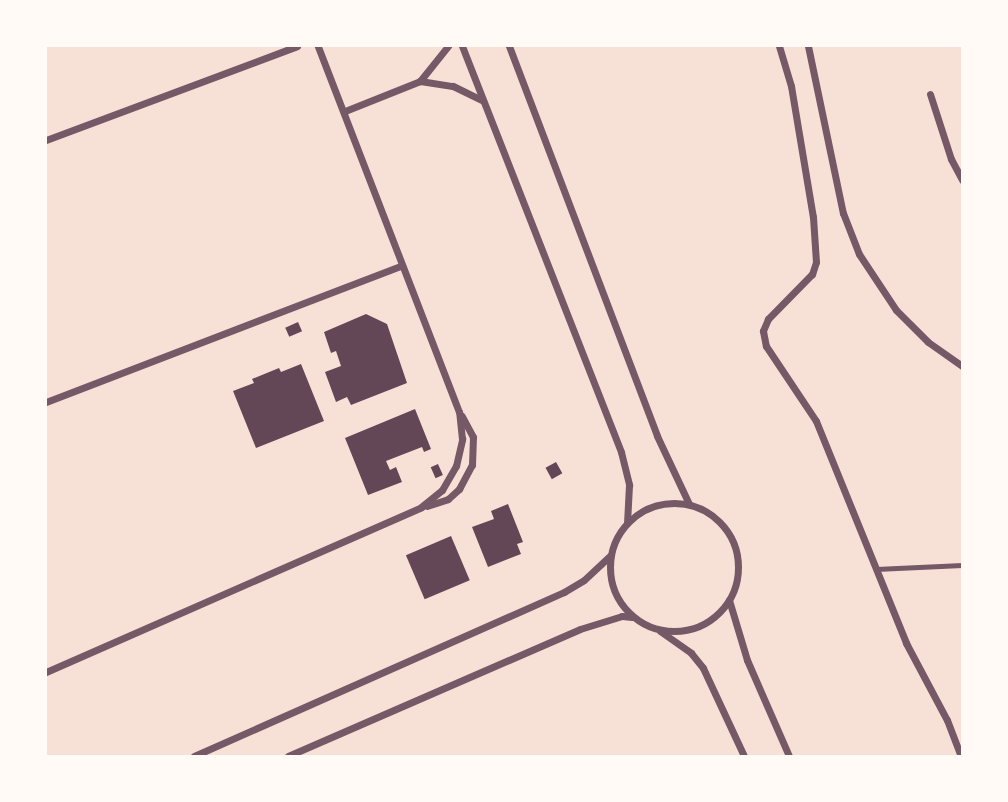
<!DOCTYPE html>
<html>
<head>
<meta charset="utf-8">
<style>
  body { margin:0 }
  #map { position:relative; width:1008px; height:802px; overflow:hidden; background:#f7e1d7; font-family:Karla,sans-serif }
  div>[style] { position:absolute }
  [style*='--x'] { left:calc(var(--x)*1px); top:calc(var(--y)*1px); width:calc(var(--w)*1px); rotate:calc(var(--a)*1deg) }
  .building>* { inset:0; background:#644757; transform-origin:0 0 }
  .service>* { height:4.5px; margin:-2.25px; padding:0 2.25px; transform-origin:2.25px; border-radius:2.25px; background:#755966 }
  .minor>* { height:7px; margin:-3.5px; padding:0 3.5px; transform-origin:3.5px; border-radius:3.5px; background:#755966 }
  .minor>.ring { margin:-3.5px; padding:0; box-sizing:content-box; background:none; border:7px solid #755966; border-radius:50% }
  span { translate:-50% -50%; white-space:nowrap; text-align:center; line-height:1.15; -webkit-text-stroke:5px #fffaf5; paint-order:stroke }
  .frame { position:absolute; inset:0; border:47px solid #fffaf5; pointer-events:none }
</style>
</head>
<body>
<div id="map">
  <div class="building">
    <div style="clip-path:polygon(366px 314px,387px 324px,407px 383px,351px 405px,347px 397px,336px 402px,325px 372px,341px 366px,336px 351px,331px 353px,324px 332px)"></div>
    <div style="left:298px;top:322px;width:10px;height:14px;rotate:66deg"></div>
    <div style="clip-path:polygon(301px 364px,324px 421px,256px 448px,233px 391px,254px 383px,252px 379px,279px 368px,281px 372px)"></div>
    <div style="clip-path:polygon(415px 409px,431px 449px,424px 452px,422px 447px,386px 461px,390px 470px,396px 467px,402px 482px,368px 495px,345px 438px)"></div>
    <div style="left:556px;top:462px;width:13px;height:12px;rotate:61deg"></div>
    <div style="left:438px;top:464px;width:12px;height:8px;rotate:66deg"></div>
    <div style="clip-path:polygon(508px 504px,523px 542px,517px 544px,521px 554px,488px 567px,472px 527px,494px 519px,491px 511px)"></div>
    <div style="left:451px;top:536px;width:48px;height:49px;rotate:67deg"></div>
  </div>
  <div class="service">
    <div style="--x:876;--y:569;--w:86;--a:-2.7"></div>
  </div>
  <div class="minor">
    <div style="--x:462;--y:46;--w:436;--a:68.6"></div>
    <div style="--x:621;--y:452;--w:34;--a:76"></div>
    <div style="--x:629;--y:485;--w:38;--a:93"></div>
    <div style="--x:509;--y:46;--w:417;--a:69.2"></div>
    <div style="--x:657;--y:436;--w:75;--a:64.8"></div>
    <div style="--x:779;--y:46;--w:42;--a:73.3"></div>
    <div style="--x:791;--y:86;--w:133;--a:80.5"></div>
    <div style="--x:813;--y:217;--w:45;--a:86.2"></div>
    <div style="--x:816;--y:262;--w:13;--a:108"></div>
    <div style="--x:812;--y:274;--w:63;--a:134.4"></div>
    <div style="--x:768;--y:319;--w:13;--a:113"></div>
    <div style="--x:763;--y:331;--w:15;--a:79"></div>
    <div style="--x:766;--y:346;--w:90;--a:56.3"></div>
    <div style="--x:816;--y:421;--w:240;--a:67.9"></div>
    <div style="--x:906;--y:643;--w:87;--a:62"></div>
    <div style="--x:947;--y:720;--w:39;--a:69"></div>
    <div style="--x:808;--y:46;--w:171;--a:78.2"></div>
    <div style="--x:843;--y:213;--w:44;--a:68.7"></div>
    <div style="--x:859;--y:254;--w:67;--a:56.5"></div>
    <div style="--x:896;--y:310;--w:45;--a:45"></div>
    <div style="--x:928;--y:342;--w:42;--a:35.2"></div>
    <div style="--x:420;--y:81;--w:33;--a:9"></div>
    <div style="--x:453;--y:86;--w:32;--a:26"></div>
    <div style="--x:930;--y:94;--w:68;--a:72.1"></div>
    <div style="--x:951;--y:159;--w:24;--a:62"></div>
    <div style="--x:345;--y:111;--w:81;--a:-21.8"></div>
    <div style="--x:420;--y:81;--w:45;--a:-51.3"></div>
    <div style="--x:46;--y:140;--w:268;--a:-20.5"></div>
    <div style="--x:46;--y:402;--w:381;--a:-21"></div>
    <div class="ring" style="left:610px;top:503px;width:121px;height:121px"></div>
    <div style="--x:427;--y:506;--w:22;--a:-18"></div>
    <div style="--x:448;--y:499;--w:15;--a:-42"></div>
    <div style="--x:459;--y:489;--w:27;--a:-62"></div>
    <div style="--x:472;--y:465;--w:28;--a:-88"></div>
    <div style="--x:473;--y:437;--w:24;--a:-118"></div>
    <div style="--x:729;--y:600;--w:63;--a:73.3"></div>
    <div style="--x:747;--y:660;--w:105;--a:66.4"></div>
    <div style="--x:660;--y:631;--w:38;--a:35"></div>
    <div style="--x:691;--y:653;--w:19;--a:51"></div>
    <div style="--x:703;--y:668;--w:97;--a:65"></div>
    <div style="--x:46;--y:672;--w:410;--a:-23.7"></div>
    <div style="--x:421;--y:507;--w:27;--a:-39"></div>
    <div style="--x:442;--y:490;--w:28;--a:-60"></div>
    <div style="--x:456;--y:466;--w:28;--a:-77"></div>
    <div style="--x:462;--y:439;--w:27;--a:-96"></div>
    <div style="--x:459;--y:412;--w:392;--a:-111.1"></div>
    <div style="--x:194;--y:756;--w:405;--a:-23.9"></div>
    <div style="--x:564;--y:592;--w:23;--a:-31"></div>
    <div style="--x:584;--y:580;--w:35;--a:-43"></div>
    <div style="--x:288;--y:756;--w:318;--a:-23.5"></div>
    <div style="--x:580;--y:629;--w:44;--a:-17.2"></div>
    <div style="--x:622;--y:616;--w:10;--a:6"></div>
  </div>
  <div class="frame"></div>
</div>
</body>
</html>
